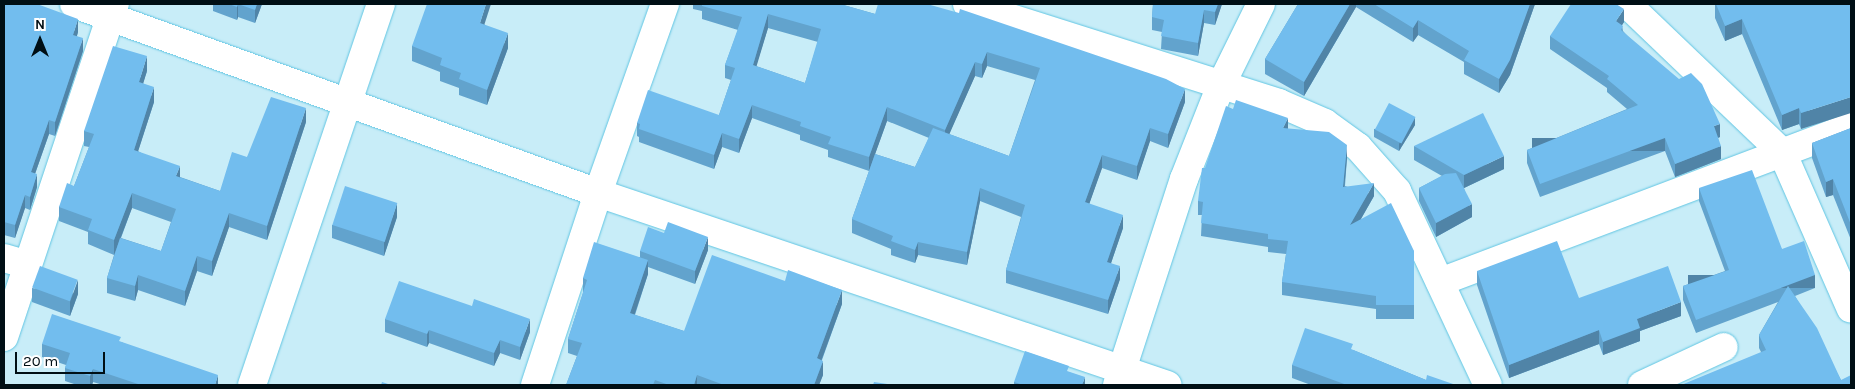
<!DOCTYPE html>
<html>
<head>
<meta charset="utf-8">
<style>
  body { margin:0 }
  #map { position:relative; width:1855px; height:389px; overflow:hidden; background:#c8edf8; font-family:Karla,sans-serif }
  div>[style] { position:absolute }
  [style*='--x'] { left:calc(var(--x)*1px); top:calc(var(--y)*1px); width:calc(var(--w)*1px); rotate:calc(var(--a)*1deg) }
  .roads { filter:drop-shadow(0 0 1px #60c5e2) drop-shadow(0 0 1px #60c5e2) }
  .minor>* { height:28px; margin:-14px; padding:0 14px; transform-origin:14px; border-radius:14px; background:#fff }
  .wall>* { inset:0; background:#62a3cd }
  .shaded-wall>* { inset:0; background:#5084a7; transform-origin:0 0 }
  .building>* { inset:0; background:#72bdee; transform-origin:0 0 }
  span { translate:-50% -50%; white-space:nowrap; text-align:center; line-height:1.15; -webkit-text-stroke:4px #fff; paint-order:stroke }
  .frame { position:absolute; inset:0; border:5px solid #000f15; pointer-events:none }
  .north { position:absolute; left:15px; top:15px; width:50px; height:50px; -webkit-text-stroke:4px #fff; paint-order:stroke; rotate:0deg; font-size:14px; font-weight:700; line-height:20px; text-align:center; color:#000f15 }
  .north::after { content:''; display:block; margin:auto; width:18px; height:22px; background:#000f15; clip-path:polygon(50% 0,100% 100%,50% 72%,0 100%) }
  .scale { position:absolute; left:15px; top:352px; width:90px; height:22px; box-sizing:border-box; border:2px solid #000f15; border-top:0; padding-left:6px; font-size:15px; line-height:18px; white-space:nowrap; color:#000f15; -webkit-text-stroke:4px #fff; paint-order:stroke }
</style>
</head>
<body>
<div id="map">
  <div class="roads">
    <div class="minor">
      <div style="--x:74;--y:4;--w:557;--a:19.83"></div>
      <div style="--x:598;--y:193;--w:601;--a:18.62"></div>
      <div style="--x:967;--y:4;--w:327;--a:17.6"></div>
      <div style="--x:1279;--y:103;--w:50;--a:23.5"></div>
      <div style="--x:1325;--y:123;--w:41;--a:36"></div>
      <div style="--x:1358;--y:147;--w:59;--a:48.4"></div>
      <div style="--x:1397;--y:191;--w:214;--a:64.9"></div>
      <div style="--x:1627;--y:4;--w:214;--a:43.7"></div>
      <div style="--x:1782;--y:152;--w:171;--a:66.3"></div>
      <div style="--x:4;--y:258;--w:25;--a:16"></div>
      <div style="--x:1440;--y:282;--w:439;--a:-20.7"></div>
      <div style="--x:4;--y:337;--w:351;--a:-71.6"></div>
      <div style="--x:252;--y:385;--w:402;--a:-71.3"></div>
      <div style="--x:535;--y:385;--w:202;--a:-71.8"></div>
      <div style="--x:598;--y:193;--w:201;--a:-70.5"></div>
      <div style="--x:1117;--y:385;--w:217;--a:-72"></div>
      <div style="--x:1184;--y:179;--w:101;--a:-68.5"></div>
      <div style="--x:1221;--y:85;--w:90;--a:-63.7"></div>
      <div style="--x:1642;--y:385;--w:90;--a:-24.9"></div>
    </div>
  </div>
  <div class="wall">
    <div style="clip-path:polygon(213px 4px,262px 4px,255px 23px,238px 17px,237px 20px,213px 11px)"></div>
    <div style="clip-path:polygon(evenodd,693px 4px,840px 4px,1185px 102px,1168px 148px,1150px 141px,1137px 180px,1102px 168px,1089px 204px,1123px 228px,1111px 263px,1120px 279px,1108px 314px,1006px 283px,1006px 270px,1021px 217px,980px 201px,967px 265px,918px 255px,915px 263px,891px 255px,891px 249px,852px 233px,852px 219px,869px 171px,828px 157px,828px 150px,800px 140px,800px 135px,752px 118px,739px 153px,722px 147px,714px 169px,639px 142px,639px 137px,637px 136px,637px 123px,719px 115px,731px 80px,725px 78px,725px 65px,738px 30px,702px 19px,702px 11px,693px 9px,693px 4px,768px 28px,818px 42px,805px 83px,756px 66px,768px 28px,693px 4px,987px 66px,1035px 80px,1009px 156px,949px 134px,975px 76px,982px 78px,987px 66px,693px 4px,887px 121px,929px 138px,915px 167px,875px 154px,887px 121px)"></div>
    <div style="clip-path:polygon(1153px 4px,1222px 4px,1215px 25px,1204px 23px,1198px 56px,1161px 49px,1162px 32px,1152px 30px,1152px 17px)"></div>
    <div style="clip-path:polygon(1298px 4px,1535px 4px,1510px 75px,1499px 93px,1464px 74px,1464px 62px,1418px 35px,1413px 42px,1356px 7px,1304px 96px,1265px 74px,1265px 59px)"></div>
    <div style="clip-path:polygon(1715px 4px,1851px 4px,1801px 129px,1799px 124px,1782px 130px,1742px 34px,1725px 41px,1715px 18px)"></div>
    <div style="clip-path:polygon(4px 6px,78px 32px,77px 36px,83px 51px,55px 136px,49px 134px,35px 174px,37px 187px,30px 210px,25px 208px,15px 238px,4px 235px)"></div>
    <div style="clip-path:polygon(1624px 22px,1622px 25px,1623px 31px,1720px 137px,1718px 138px,1721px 159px,1675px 177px,1665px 151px,1540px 197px,1527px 163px,1527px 150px,1627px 109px,1607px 92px,1607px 88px,1550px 49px,1550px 36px)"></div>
    <div style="clip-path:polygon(484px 24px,508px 48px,487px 105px,459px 95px,459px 88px,440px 81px,440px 72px,412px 61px,412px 46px)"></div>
    <div style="clip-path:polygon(evenodd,147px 71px,143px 83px,154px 102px,138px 151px,180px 177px,220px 191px,247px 157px,306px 122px,267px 240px,229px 227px,212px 276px,197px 271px,185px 306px,138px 290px,135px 301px,107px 293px,107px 278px,114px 255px,88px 244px,88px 232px,59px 221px,59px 207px,74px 186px,89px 147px,84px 146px,84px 131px,147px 71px,132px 208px,171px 222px,161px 251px,121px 238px,132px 208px)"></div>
    <div style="clip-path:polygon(1415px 125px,1399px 151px,1374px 137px,1374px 129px)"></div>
    <div style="clip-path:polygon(1851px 128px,1851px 240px,1833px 195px,1826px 197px,1812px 158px,1812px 143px)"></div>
    <div style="clip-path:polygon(1288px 129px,1347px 158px,1345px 186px,1374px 196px,1361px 219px,1414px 251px,1414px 319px,1376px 319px,1376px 309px,1282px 295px,1282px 282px,1286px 254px,1268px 252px,1268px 247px,1201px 236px,1202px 215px,1198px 215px,1198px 201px)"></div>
    <div style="clip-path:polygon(1414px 146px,1504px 169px,1464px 188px,1472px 217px,1436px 237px,1419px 201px,1419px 188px,1442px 176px,1414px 160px)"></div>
    <div style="clip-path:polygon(1699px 188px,1782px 249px,1815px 288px,1795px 296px,1841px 380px,1851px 385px,1761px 352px,1759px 348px,1759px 335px,1778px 302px,1696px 333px,1683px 300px,1683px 286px,1725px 271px,1699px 201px)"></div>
    <div style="clip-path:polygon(397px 217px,384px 256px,332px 238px,332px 225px)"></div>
    <div style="clip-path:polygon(708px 250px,695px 284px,648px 267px,648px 274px,635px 315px,684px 331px,842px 304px,822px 360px,823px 375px,819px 385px,566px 385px,577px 356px,568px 353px,568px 339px,583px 293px,583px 278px,640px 257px,640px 251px)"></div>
    <div style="clip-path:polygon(1477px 271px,1579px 298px,1681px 316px,1640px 331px,1640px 341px,1603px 355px,1599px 344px,1509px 378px,1477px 285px)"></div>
    <div style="clip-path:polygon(32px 288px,78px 294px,70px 316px,32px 302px)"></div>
    <div style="clip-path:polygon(385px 319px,530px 332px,520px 360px,500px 353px,494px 366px,429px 343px,427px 347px,385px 332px)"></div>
    <div style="clip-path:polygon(121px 342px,218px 385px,103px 385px,93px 382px,92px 385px,77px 385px,65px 381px,65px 368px,66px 365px,42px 357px,42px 344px)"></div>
    <div style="clip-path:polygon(1353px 350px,1426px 380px,1456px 385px,1311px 385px,1292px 378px,1292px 365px)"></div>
    <div style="clip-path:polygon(1069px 372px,1085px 385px,1014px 385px,1014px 382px)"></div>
  </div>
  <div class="shaded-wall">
    <div style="clip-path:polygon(238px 4px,238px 17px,237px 20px,237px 7px)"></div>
    <div style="clip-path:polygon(257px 4px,262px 4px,255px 23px,255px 10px)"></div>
    <div style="clip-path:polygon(486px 4px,491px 4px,480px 38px,480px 23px)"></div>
    <div style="clip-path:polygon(1218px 4px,1222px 4px,1215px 25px,1215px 12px)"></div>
    <div style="clip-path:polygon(1350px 4px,1356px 4px,1356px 7px,1304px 96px,1304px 82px)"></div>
    <div style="clip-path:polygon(1530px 4px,1535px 4px,1510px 75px,1499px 93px,1499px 79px)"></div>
    <div style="clip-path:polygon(1624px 9px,1624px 22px,1616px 34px,1616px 21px)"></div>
    <div style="clip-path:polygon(1204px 10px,1204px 23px,1198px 56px,1198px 43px)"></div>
    <div style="clip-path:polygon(768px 14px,768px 28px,753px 78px,753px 65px)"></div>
    <div style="clip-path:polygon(78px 19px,78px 32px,73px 48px,73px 35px)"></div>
    <div style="clip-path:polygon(1742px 19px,1742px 34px,1725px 41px,1725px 26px)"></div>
    <div style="clip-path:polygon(1418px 20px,1418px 35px,1413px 42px,1413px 28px)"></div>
    <div style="clip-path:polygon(508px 33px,508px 48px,487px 105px,487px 90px)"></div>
    <div style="clip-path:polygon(83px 38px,83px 51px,55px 136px,55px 122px)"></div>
    <div style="clip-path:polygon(987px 52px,987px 66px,982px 78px,982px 64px)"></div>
    <div style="clip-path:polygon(147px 56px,147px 71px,139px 97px,139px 82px)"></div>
    <div style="clip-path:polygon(975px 62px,975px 76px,945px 144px,945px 130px)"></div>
    <div style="clip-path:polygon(154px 87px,154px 102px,134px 164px,134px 150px)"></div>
    <div style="clip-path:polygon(1185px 89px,1185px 102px,1168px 148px,1168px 134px)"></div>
    <div style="clip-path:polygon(1851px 97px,1851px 113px,1801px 129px,1801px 113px)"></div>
    <div style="clip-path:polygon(752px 105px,752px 118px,739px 153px,739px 139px)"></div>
    <div style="clip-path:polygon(887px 107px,887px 121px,869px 171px,869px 157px)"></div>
    <div style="clip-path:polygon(306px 108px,306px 122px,267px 240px,267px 226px)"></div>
    <div style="clip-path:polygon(1799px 108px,1799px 124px,1782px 130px,1782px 115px)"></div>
    <div style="clip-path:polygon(1415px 117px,1415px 125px,1399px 151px,1399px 144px)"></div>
    <div style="clip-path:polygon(1288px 118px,1288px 131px,1283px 128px)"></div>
    <div style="clip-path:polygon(49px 120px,49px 134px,31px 185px,31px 172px)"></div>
    <div style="clip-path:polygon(1720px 124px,1720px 137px,1714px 139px,1714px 126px)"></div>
    <div style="clip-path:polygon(1150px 128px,1150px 141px,1137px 180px,1137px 166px)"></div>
    <div style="clip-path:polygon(722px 133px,722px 147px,714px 169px,714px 155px)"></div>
    <div style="left:1665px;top:138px;width:13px;height:133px;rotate:90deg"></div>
    <div style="clip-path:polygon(1347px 145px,1347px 158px,1343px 200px,1343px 187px)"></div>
    <div style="clip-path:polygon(1721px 146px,1721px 159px,1675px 177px,1675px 164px)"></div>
    <div style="clip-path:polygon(1102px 155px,1102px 168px,1085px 216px,1085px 202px)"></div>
    <div style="clip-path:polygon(1504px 156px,1504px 169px,1464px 188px,1464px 175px)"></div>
    <div style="clip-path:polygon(180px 166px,180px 181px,176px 176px)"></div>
    <div style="clip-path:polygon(37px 174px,37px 187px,30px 210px,30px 197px)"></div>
    <div style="clip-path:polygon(1833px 179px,1833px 195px,1826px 197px,1826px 182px)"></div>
    <div style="clip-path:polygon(1374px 183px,1374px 196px,1350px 238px,1350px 225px)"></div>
    <div style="clip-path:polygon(980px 188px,980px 201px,967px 265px,967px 252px)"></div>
    <div style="clip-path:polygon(132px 193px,132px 208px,114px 255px,114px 240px)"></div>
    <div style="clip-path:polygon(25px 195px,25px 208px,15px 238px,15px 225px)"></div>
    <div style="clip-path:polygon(397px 203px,397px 217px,384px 256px,384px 243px)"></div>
    <div style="clip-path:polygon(1472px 204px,1472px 217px,1436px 237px,1436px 223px)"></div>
    <div style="clip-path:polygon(229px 213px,229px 227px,212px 276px,212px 261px)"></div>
    <div style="clip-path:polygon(1123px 215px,1123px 228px,1107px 275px,1107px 262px)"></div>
    <div style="clip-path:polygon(708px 237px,708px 250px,695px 284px,695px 271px)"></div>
    <div style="clip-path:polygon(918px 242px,918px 255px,915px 263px,915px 250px)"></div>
    <div style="clip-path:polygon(197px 256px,197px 271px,185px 306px,185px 291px)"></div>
    <div style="clip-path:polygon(648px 260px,648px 274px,630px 328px,630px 313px)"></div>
    <div style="clip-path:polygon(1120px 266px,1120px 279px,1108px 314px,1108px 300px)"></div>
    <div style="clip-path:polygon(138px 275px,138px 290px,135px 301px,135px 286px)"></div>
    <div style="left:1815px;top:275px;width:13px;height:127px;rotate:90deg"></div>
    <div style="clip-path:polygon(78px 280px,78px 294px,70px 316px,70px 302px)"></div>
    <div style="clip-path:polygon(842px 290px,842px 304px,817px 372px,817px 358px)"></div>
    <div style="clip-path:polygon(1681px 302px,1681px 316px,1640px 331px,1640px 341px,1603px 355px,1603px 342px,1637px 319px)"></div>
    <div style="clip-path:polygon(530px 319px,530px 332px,520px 360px,520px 347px)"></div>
    <div style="clip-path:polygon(429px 330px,429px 343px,427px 347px,427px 334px)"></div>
    <div style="clip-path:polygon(1599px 330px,1599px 344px,1509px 378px,1509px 365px)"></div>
    <div style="clip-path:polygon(500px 340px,500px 353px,494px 366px,494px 353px)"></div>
    <div style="clip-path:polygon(823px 361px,823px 375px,819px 385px,814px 385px)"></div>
    <div style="clip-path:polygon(93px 369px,93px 382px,92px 385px,90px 385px,90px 376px)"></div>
    <div style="clip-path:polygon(218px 375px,218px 385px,215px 385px)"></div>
    <div style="clip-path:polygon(697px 375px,697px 385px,694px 385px)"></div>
    <div style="clip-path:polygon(1085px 377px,1085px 385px,1082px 385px)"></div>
  </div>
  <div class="building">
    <div style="clip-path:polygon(4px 4px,37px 4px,78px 19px,73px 35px,83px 38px,55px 122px,49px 120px,31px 172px,37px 174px,30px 197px,25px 195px,15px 225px,4px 222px)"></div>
    <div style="clip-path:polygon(229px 4px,257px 4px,255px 10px,238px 4px,237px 7px)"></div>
    <div style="clip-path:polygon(427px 4px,486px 4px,480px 23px,508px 33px,487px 90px,459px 79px,461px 73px,440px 65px,442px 58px,412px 46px)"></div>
    <div style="clip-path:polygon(evenodd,702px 4px,840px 4px,875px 14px,878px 4px,927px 4px,959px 13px,960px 9px,1166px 79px,1185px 89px,1168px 134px,1150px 128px,1137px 166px,1102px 155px,1085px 202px,1123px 215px,1107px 262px,1120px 266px,1108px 300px,1006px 270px,1025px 205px,980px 188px,967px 252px,918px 242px,915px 250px,891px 241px,893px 236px,852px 219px,875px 154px,915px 167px,933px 128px,1009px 156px,1040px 68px,987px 52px,982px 64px,975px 62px,945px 130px,887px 107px,869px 157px,828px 144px,831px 137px,800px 126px,801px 122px,752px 105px,739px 139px,722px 133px,714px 155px,639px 129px,640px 124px,637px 123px,648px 90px,719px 115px,735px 68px,725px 65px,742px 17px,702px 6px,702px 4px,768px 14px,821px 29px,805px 83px,753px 65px,768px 14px)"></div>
    <div style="clip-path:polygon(1153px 4px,1218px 4px,1215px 12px,1204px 10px,1198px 43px,1161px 36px,1164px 20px,1152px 17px)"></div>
    <div style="clip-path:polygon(1298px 4px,1350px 4px,1304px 82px,1265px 59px)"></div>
    <div style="clip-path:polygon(1374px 4px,1530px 4px,1510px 60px,1499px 79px,1464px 60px,1469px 51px,1418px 20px,1413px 28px)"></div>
    <div style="clip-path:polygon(1571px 4px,1616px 4px,1624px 9px,1616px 21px,1623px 26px,1621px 30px,1679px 79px,1691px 73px,1702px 84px,1720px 124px,1714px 126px,1721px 146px,1675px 164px,1665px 138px,1540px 184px,1527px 150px,1638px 105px,1607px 79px,1609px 76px,1550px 36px)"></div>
    <div style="clip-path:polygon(1716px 4px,1851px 4px,1851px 97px,1801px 113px,1799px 108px,1782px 115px,1742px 19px,1725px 26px)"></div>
    <div style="clip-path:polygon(113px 46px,147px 56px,139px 82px,154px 87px,134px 150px,180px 166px,176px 176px,220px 191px,232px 152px,247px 157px,271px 97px,306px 108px,267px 226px,229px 213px,212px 261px,197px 256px,185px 291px,138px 275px,135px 286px,107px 278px,120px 238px,161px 251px,176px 209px,132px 193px,114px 240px,88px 230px,92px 219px,59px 207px,67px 183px,74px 186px,94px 134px,84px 131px)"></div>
    <div style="clip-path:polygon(1236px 100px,1288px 118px,1283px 128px,1329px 132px,1347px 145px,1343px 187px,1374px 183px,1350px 225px,1391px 203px,1414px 251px,1414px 305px,1376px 305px,1376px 296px,1282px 282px,1288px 241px,1268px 239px,1268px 234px,1201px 223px,1203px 202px,1198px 201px,1202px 168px,1205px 168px,1226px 106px,1233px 109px)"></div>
    <div style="left:1389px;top:103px;width:30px;height:30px;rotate:28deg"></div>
    <div style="clip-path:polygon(1483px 113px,1504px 156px,1464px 175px,1414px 146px)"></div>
    <div style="clip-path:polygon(1851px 128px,1851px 225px,1833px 179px,1826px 182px,1812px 143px)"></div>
    <div style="clip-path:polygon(1752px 170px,1782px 249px,1804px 241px,1815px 275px,1696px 320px,1683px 286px,1729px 270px,1699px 188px)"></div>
    <div style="clip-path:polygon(1456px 173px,1472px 204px,1436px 223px,1419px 188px,1445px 174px)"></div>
    <div style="left:345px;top:186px;width:55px;height:41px;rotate:18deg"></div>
    <div style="clip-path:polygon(668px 222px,708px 237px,695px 271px,640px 251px,648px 227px,664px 233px)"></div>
    <div style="clip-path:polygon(1557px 241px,1579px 298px,1668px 266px,1681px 302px,1637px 319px,1640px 328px,1603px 342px,1599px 330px,1509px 365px,1477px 271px)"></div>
    <div style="clip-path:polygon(594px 242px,648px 260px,630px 313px,684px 331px,712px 255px,785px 281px,788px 270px,842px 290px,817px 358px,823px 361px,814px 385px,724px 385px,697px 375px,694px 385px,669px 385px,655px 380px,653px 385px,566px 385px,582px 343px,568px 339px,587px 280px,583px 278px)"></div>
    <div style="left:40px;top:266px;width:40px;height:23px;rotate:20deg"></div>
    <div style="clip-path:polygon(399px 281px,472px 306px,474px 299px,530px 319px,520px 347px,500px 340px,494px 353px,429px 330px,427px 334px,385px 319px)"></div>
    <div style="clip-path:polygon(1788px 286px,1817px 328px,1841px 380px,1851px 375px,1851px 385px,1681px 385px,1766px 350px,1759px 335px)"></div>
    <div style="clip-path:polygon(52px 314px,121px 337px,119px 341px,218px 375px,215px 385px,141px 385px,93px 369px,90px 376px,65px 368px,70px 353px,42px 344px)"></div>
    <div style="clip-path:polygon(1305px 328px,1353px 344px,1351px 349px,1426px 380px,1427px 375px,1456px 385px,1347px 385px,1292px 365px)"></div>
    <div style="clip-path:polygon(1025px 351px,1069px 366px,1067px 371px,1085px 377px,1082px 385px,1023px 385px,1014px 382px)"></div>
    <div style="clip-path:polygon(382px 382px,391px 385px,381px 385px)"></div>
    <div style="clip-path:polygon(874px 382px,894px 385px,873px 385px)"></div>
  </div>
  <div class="frame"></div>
  <div class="north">N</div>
  <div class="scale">20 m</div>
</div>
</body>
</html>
